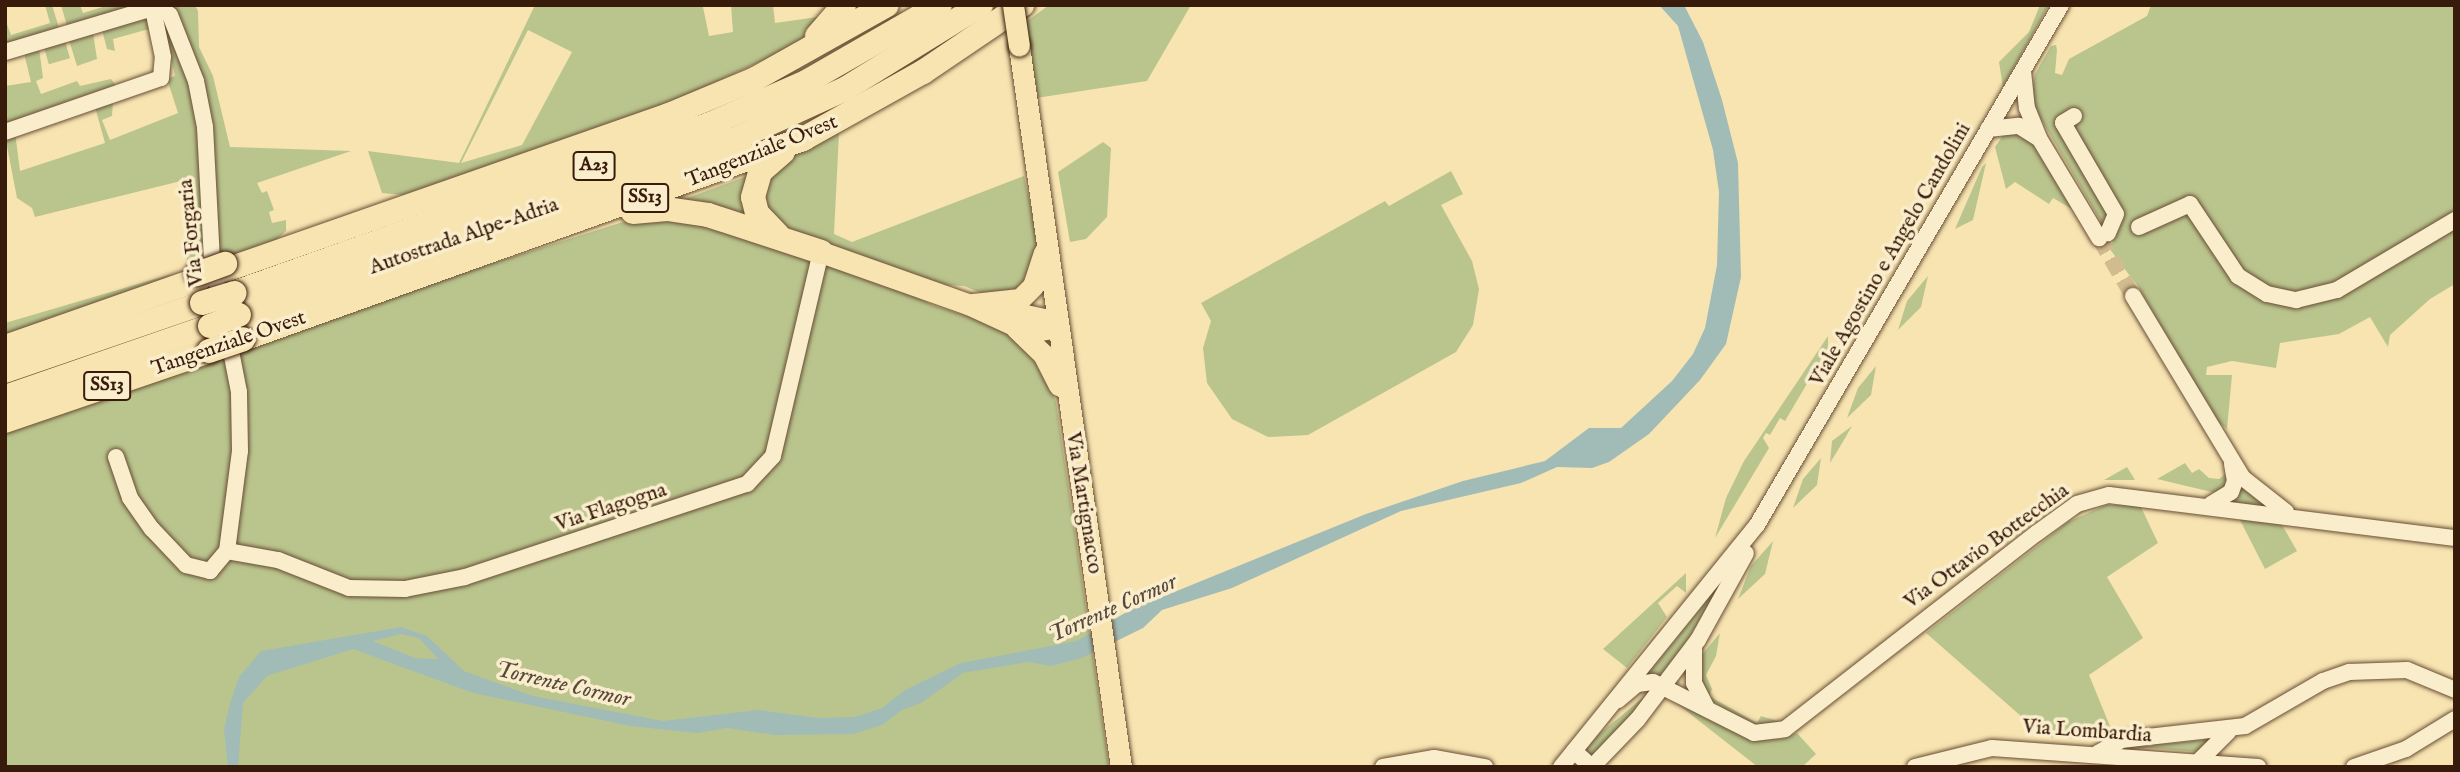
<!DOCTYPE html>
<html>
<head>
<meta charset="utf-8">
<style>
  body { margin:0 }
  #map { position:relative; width:2460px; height:772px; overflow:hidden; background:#f7e4b1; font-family:"IM FELL English",serif }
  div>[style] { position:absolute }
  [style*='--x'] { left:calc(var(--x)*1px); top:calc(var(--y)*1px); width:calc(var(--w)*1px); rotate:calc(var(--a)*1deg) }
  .green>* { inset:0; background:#bac58e; transform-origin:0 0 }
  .water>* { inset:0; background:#a1bcb6 }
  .minor-tunnel>* { height:16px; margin-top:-8px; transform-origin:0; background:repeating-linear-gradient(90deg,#d1bc90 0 16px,transparent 0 24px) }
  .roads { filter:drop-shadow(0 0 2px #684d34) drop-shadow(0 0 2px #684d34) }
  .minor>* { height:16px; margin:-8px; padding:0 8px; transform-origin:8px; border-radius:8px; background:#faedcc }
  .major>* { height:21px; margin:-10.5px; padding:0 10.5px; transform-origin:10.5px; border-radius:10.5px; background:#f7e4b1 }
  .highway>* { height:24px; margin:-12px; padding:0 12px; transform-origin:12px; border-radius:12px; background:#f7e4b1 }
  .bridges { filter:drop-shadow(0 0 2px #391b0b) drop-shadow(0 0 2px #391b0b) }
  .major-bridge>* { height:21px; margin:-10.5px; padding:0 10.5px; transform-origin:10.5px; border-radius:10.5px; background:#f7e4b1 }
  .highway-bridge>* { height:24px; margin:-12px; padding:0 12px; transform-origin:12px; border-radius:12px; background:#f7e4b1 }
  span { translate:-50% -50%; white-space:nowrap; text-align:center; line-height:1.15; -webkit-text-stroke:7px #faedcc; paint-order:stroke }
  .shield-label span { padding:2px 5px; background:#faedcc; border:2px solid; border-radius:5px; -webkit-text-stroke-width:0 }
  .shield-label { font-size:19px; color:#391b0b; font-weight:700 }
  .street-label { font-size:21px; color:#391b0b }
  .water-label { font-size:23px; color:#584b3e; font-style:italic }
  .frame { position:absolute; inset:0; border:7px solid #391b0b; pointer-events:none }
</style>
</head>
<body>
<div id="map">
  <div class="green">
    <div style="clip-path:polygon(45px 5px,52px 5px,59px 28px,5px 44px,5px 19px,11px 35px,50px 23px)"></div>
    <div style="clip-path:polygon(61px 5px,80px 5px,83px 13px,109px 5px,137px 5px,67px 26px)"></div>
    <div style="clip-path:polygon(172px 5px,195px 5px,198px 11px,199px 47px,213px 76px,230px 147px,351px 151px,257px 183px,262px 193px,267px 191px,274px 210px,269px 212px,272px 223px,286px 220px,286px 231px,275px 241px,216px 260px,185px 37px)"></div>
    <div style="clip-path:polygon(evenodd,535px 5px,703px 7px,709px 36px,733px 32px,731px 5px,773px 5px,775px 23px,832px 15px,798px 44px,632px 121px,403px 195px,382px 193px,368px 151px,459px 163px,535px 5px,528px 30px,572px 52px,522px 145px,461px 163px,528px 30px)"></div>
    <div style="clip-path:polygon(1049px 5px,1191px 5px,1147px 81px,1036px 98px,1026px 22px)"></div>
    <div style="clip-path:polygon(2040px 5px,2049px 5px,2003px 87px,1999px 62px,2029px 32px)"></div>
    <div style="clip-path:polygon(2151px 5px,2455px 5px,2455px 284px,2430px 299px,2390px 335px,2388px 347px,2370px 317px,2339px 334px,2280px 343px,2276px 368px,2232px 361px,2207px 367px,2206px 375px,2232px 375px,2227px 429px,2214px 418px,2139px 288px,2109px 248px,2113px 242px,2034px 107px,2031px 95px,2035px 74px,2051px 46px,2056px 45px,2057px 50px,2055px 73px,2062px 75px,2069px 59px,2147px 16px)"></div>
    <div style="clip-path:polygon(146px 17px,149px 29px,113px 39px,115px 51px,107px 49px,102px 30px)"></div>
    <div style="clip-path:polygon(163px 19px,191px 82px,201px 126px,208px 263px,187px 269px,185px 180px,35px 217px,32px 208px,17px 198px,5px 136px,15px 132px,20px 171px,105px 143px,95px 107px,113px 101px,112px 116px,102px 120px,110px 140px,178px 113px,167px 79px,175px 76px)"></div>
    <div style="clip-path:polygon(93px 33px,97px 59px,77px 66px,69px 40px)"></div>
    <div style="left:65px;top:41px;width:18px;height:22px;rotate:74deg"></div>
    <div style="clip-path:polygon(39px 48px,43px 78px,36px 81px,41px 94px,77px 81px,80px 86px,111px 79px,120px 91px,5px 126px,5px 86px,31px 82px,24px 53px)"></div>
    <div style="clip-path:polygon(2019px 132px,2031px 141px,2072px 209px,2053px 198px,2049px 204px,2015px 182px,2006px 189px,1995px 147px,2004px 134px)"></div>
    <div style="clip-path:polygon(839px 133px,834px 234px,852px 242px,1024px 176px,1038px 240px,1026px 287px,991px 297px,964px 286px,945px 285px,795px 234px,768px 213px,763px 181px,784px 159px)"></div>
    <div style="clip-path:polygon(1103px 142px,1111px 148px,1107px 217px,1086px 239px,1070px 242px,1058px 172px)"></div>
    <div style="clip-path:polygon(1986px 163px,1973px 220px,1955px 229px,1982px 167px)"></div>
    <div style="clip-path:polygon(1451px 171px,1463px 194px,1441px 205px,1472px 261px,1479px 289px,1473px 325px,1456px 352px,1308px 435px,1268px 437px,1232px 419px,1207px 383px,1203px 348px,1211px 321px,1201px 303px,1385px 201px,1389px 206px)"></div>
    <div style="clip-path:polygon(753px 174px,755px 222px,676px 202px)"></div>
    <div style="clip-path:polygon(669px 215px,878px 277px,932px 305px,1014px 331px,1043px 368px,1056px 402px,1109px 767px,5px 767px,5px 433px,437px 281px,629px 220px)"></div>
    <div style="clip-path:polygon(172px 274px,148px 289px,5px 339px,5px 323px)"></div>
    <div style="clip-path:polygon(1928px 276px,1921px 307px,1898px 330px,1907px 301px)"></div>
    <div style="clip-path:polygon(1828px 336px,1828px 348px,1785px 421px,1780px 418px,1770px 435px,1766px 433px,1763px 438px,1769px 448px,1715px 538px,1726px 498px,1744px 461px)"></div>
    <div style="clip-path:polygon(1876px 366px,1871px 395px,1847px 418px,1858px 388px)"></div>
    <div style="clip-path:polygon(1852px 426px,1841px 445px,1830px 463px,1832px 441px)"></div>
    <div style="clip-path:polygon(1821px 458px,1817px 485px,1793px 508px,1803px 479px)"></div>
    <div style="clip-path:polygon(2185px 463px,2192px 473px,2199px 469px,2209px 478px,2219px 479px,2230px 470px,2230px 485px,2216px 493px,2157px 479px)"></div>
    <div style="clip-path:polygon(2127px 467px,2135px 480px,2104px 480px)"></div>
    <div style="clip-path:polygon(2240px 480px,2269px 508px,2228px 501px)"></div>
    <div style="clip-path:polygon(2106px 505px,2140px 505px,2158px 543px,2107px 577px,2143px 638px,2089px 675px,2114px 736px,2097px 740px,2045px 737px,1926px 633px,2068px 522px)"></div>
    <div style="clip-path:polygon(2239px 518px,2281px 523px,2297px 551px,2265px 569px)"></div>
    <div style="clip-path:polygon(1773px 541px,1765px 574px,1738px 599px,1751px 566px)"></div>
    <div style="clip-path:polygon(1735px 563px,1662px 681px,1646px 675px,1697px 613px)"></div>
    <div style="clip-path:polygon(1686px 573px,1686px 593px,1677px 586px,1658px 603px,1667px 617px,1627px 668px,1603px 649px)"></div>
    <div style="clip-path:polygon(1720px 633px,1716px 656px,1706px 675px,1712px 689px,1709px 696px,1757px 723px,1761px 716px,1784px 723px,1756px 727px,1708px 699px,1700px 682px,1700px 657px)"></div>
    <div style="clip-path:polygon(1657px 686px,1594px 758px,1585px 750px,1598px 735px)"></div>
    <div style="clip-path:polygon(1674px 696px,1752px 740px,1781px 739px,1797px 733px,1816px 754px,1802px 767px,1758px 767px,1671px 699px)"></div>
    <div style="clip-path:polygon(2213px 739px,2200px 752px,2123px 746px,2174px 743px)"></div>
  </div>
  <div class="water">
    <div style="clip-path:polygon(evenodd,1659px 5px,1684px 5px,1703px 42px,1722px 100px,1738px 163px,1741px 277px,1726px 344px,1700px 380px,1649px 434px,1609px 462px,1592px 468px,1557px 467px,1521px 483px,1401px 511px,1232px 588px,1162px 610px,1143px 628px,1082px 658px,1051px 666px,1028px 662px,963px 673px,921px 703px,902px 710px,882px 725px,853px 734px,775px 735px,727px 728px,697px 733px,630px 726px,473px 693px,353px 649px,267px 676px,243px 703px,238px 767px,228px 767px,224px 729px,230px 703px,239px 677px,261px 651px,401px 627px,427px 636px,464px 671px,533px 696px,663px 721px,758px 710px,818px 718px,855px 717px,882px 708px,905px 690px,961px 663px,1077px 641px,1130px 610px,1366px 514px,1463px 481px,1545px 461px,1589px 428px,1621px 428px,1672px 381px,1693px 354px,1705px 328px,1717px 265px,1719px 192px,1713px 150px,1678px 26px,1659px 5px,401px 634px,419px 638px,438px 659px,415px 658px,373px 641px,401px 634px)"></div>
  </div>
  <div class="minor-tunnel">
    <div style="--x:2099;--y:238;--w:67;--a:59.6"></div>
  </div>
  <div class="roads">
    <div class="minor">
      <div style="--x:157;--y:5;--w:16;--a:38"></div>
      <div style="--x:170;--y:15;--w:71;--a:68.5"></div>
      <div style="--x:196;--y:81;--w:47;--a:78.9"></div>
      <div style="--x:205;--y:127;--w:132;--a:87"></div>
      <div style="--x:212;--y:259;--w:46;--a:78.7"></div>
      <div style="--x:5;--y:52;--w:154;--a:-16.6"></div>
      <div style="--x:2023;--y:71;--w:37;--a:84"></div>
      <div style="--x:2027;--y:108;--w:32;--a:68"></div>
      <div style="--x:2039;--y:138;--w:117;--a:59"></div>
      <div style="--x:2074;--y:116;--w:13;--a:148"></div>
      <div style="--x:2063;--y:123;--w:105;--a:59.8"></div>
      <div style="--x:2116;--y:214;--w:21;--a:113"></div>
      <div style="--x:1988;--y:129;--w:31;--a:-6"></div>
      <div style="--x:2019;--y:126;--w:22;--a:32"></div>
      <div style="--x:5;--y:132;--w:165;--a:-19.1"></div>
      <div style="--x:161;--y:78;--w:21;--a:-85"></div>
      <div style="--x:163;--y:57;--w:53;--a:-101.9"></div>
      <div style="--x:2139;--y:227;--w:56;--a:-24.3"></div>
      <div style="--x:2190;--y:204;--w:87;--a:56.3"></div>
      <div style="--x:2238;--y:276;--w:34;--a:32"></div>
      <div style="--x:2267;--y:294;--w:30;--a:12"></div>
      <div style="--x:2296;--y:300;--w:42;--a:-13.7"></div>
      <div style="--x:2337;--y:290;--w:137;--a:-30.7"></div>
      <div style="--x:2133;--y:296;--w:213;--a:58.9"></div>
      <div style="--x:2243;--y:478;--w:55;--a:38.3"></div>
      <div style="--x:116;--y:457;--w:43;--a:71.1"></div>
      <div style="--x:130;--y:498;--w:38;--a:55"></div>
      <div style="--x:152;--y:529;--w:50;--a:46.6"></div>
      <div style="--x:186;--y:565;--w:25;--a:14"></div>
      <div style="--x:210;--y:571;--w:26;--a:-50"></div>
      <div style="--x:227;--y:551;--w:101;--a:-82.6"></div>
      <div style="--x:240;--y:451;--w:59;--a:-91"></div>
      <div style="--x:239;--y:392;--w:57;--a:-101.1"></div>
      <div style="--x:2211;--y:504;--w:23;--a:-31"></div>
      <div style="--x:2231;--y:492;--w:12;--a:-70"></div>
      <div style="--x:2235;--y:481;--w:17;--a:-100"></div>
      <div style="--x:227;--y:551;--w:52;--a:10"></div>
      <div style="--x:278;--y:560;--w:76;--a:21.5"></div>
      <div style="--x:349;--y:588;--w:56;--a:1"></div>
      <div style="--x:405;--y:589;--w:61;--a:-11.3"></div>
      <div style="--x:465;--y:577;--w:297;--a:-18.3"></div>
      <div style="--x:747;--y:484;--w:38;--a:-47"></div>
      <div style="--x:773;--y:456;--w:210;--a:-76.8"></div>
      <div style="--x:1694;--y:647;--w:36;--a:90"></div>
      <div style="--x:1694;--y:683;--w:28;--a:63"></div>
      <div style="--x:1618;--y:700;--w:25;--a:-40"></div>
      <div style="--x:1637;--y:684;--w:16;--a:-7"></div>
      <div style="--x:1653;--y:682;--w:113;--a:26.8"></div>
      <div style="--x:1754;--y:733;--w:31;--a:-7"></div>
      <div style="--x:1785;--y:729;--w:319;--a:-37.9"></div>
      <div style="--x:2037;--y:533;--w:49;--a:-35.9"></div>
      <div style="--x:2077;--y:504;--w:33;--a:-16"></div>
      <div style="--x:2109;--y:495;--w:349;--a:7.1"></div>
      <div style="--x:1574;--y:751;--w:24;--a:42"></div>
      <div style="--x:1592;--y:767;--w:66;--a:-46.2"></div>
      <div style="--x:1638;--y:719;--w:99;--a:-52.8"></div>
      <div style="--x:1698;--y:640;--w:99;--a:-61.1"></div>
      <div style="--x:2098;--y:753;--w:26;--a:-29"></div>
      <div style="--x:2121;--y:740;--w:125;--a:-6.4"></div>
      <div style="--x:2245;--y:726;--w:90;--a:-30"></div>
      <div style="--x:2323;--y:681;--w:28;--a:-19"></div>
      <div style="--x:2349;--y:672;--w:58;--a:-2"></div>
      <div style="--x:2407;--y:670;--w:52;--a:22.6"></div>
      <div style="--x:2199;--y:761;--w:42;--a:-45"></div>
      <div style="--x:1383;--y:767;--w:52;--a:-10"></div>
      <div style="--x:1434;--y:758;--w:52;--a:10"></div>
      <div style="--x:1561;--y:767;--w:311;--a:-51"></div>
      <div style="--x:1757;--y:525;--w:602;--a:-59.69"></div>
      <div style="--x:1915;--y:767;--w:79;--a:-13.9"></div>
      <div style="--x:1992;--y:748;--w:267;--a:4.1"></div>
      <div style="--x:2354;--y:767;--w:55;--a:-19.1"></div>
      <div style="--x:2406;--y:749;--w:57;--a:-31.5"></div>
    </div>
    <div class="major">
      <div style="--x:1019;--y:46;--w:728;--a:81.95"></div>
      <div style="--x:821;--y:252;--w:156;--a:19.5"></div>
      <div style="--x:968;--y:304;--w:67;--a:24.7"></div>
      <div style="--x:1029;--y:332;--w:27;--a:-10"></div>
      <div style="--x:973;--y:304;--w:47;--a:-6.1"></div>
      <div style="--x:1020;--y:299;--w:18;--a:-45"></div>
      <div style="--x:1033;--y:286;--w:35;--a:-72"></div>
      <div style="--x:998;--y:309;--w:47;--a:12.3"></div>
      <div style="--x:1044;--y:319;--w:14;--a:34"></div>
      <div style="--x:1016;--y:328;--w:37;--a:44"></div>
      <div style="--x:1043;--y:354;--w:35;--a:63"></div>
    </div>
    <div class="highway">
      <div style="--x:817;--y:36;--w:41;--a:-48.9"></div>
      <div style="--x:633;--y:212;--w:34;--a:-5"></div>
      <div style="--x:667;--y:209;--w:41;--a:8.3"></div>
      <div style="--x:708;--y:215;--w:119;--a:18.1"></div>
      <div style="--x:778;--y:235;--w:30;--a:-134"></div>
      <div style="--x:757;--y:213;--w:16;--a:-104"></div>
      <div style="--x:753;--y:197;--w:26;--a:-74"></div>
      <div style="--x:760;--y:172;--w:30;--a:-41"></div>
      <div style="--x:226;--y:270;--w:469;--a:-19.3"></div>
      <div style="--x:669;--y:115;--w:93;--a:-22.7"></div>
      <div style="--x:755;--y:79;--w:151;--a:-29.3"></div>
      <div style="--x:234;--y:293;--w:503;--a:-19.52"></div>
      <div style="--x:708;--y:125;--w:109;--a:-23.7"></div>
      <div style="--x:808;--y:81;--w:152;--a:-29.9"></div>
      <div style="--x:239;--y:315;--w:524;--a:-19.51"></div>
      <div style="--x:733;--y:140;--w:123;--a:-24.5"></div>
      <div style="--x:845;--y:89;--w:160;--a:-31.7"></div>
      <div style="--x:243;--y:339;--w:595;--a:-19.65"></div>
      <div style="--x:803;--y:139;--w:137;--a:-29.2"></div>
      <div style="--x:923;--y:72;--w:120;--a:-34.1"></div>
      <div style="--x:5;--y:347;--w:206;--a:-19.3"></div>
      <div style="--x:5;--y:371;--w:208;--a:-19"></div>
      <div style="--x:5;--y:397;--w:217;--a:-19.1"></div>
      <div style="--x:5;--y:421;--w:216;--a:-18.9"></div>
    </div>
  </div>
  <div class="bridges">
    <div class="major-bridge">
      <div style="--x:1013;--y:5;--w:41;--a:81.7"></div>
    </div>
    <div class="highway-bridge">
      <div style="--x:197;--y:274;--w:30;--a:-20"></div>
      <div style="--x:202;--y:303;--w:34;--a:-17"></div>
      <div style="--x:210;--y:326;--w:31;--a:-21"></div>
      <div style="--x:209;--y:351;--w:36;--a:-19"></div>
    </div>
  </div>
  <div class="shield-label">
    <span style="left:594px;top:166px">A23</span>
    <span style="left:645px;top:198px">SS13</span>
    <span style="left:107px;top:386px">SS13</span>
  </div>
  <div class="street-label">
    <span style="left:762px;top:152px;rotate:-22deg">Tangenziale Ovest</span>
    <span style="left:192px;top:233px;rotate:-96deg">Via Forgaria</span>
    <span style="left:464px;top:237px;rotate:-19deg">Autostrada Alpe-Adria</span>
    <span style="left:1891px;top:255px;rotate:-60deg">Viale Agostino e Angelo Candolini</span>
    <span style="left:229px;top:344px;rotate:-19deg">Tangenziale Ovest</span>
    <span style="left:1083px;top:503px;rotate:81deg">Via Martignacco</span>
    <span style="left:611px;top:508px;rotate:-18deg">Via Flagogna</span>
    <span style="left:1987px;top:547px;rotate:-36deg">Via Ottavio Bottecchia</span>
    <span style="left:2087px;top:732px;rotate:4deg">Via Lombardia</span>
  </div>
  <div class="water-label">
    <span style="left:1113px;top:609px;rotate:-24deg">Torrente Cormor</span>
    <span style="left:563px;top:685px;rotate:13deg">Torrente Cormor</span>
  </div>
  <div class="frame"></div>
</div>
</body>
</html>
